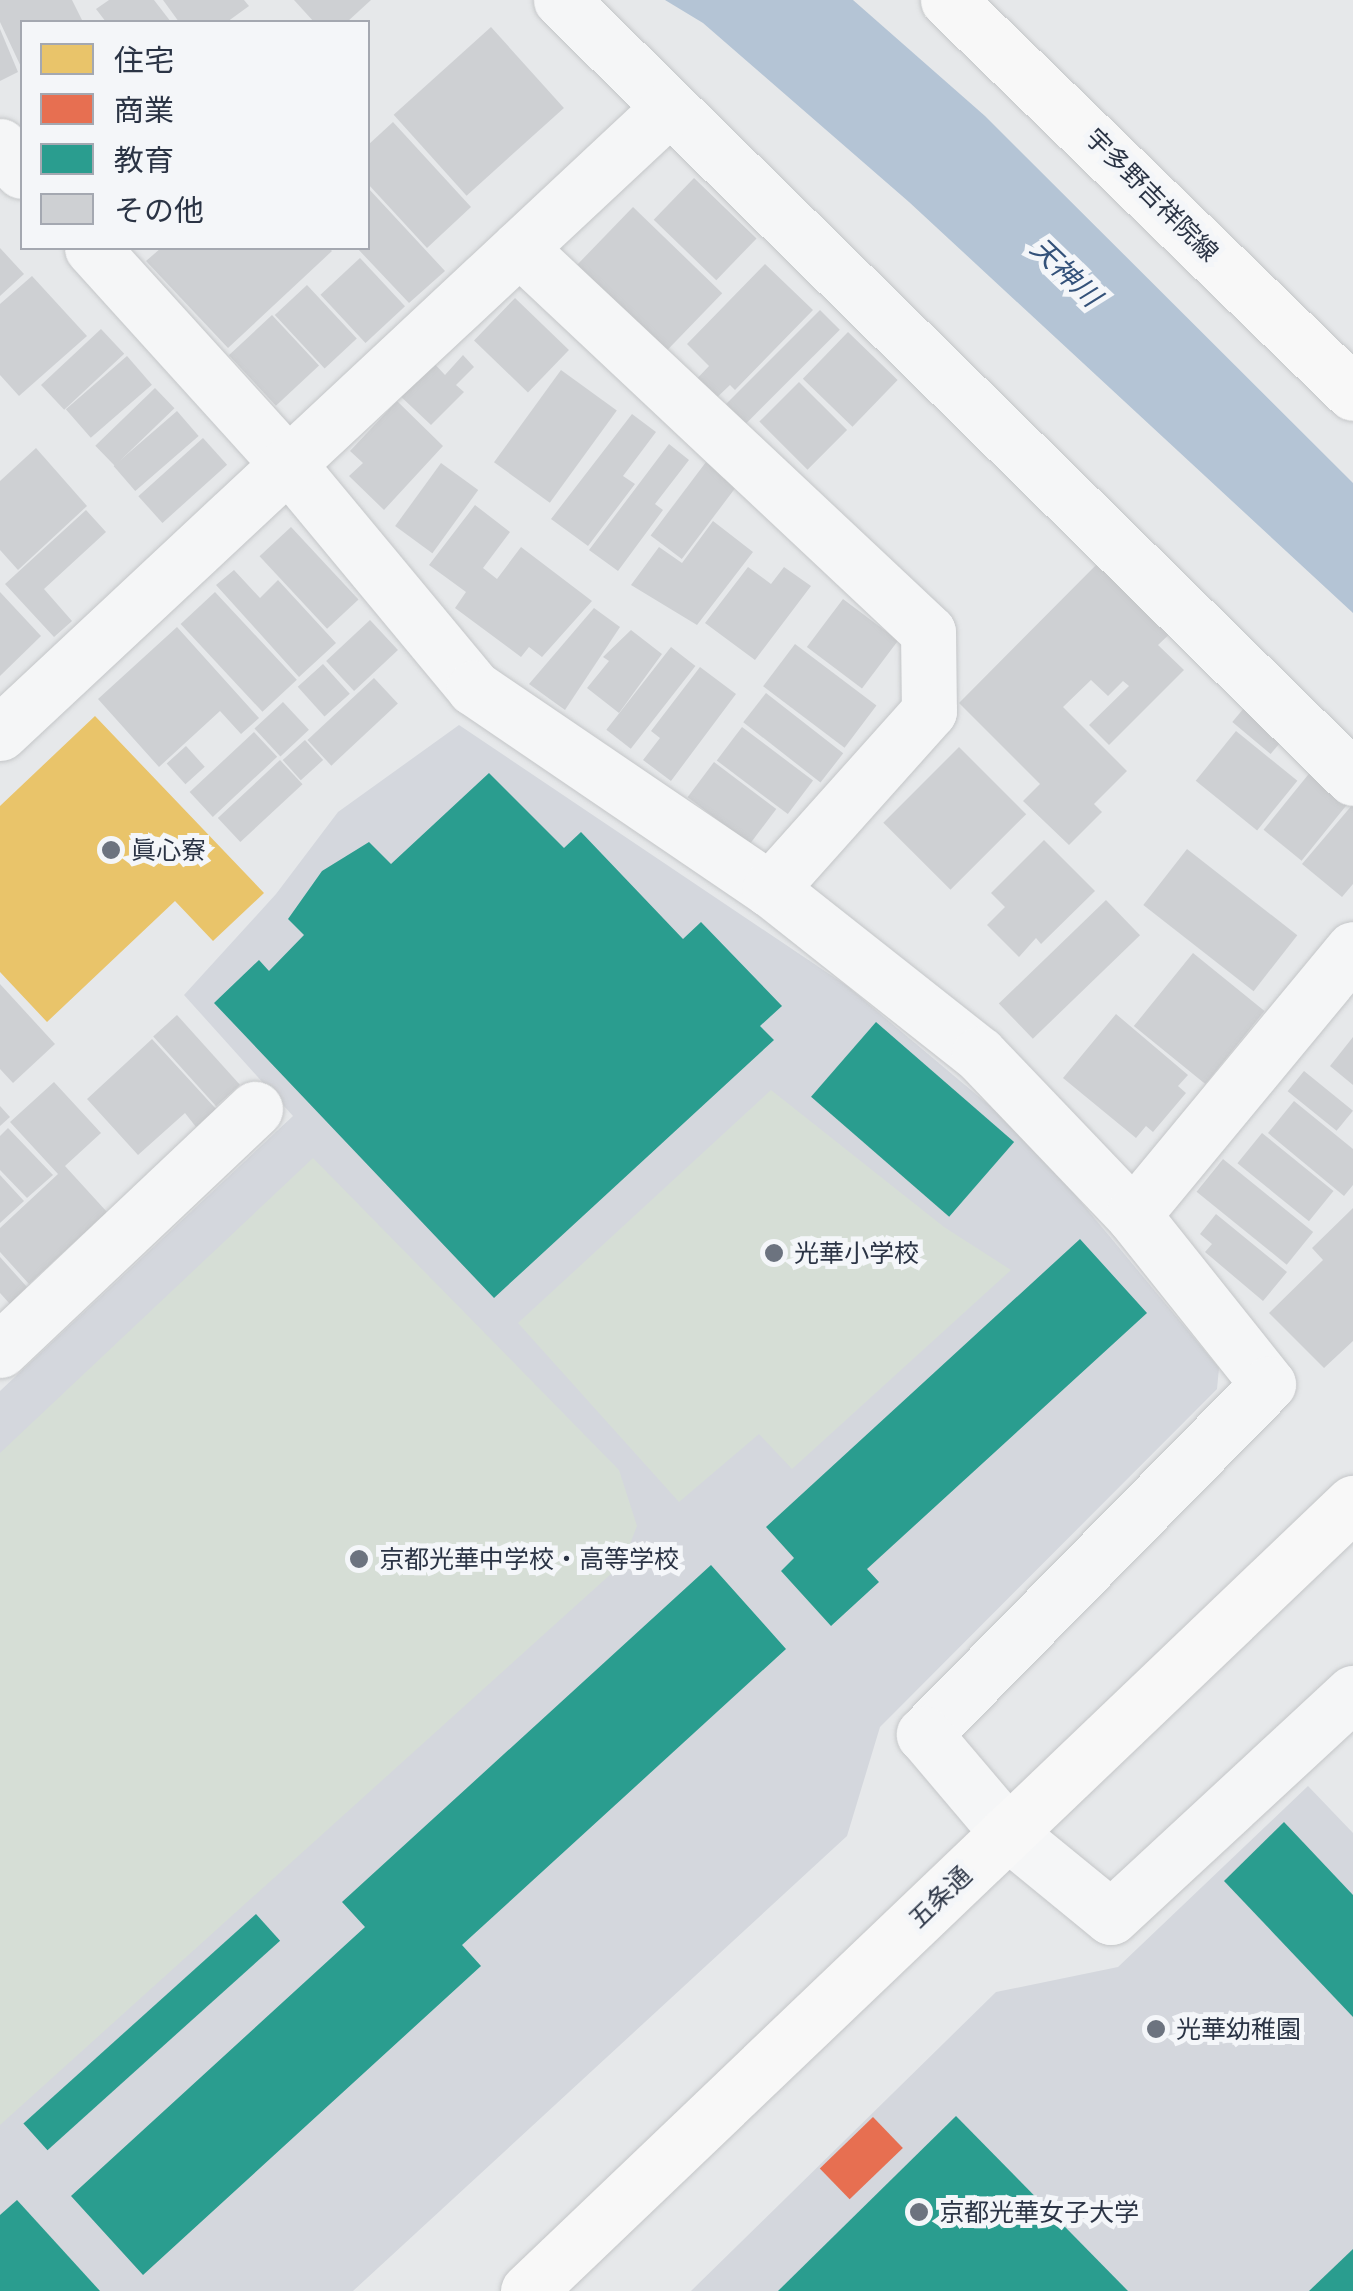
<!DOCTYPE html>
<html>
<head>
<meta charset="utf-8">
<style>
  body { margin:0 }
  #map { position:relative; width:1353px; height:2291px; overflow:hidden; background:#e6e8ea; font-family:"Titillium Web","Noto Sans JP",sans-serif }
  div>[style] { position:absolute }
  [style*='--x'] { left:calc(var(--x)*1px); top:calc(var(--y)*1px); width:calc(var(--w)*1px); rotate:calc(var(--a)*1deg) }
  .built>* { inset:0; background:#d4d7dd }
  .green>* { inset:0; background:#d6ded6 }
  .water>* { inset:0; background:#b4c4d5 }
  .homes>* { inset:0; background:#e9c46a }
  .shops>* { inset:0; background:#e76f51; transform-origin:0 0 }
  .schools>* { inset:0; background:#2a9d8f; transform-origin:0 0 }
  .building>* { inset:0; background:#ced0d3; transform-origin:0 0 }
  .roads { filter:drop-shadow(0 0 2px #c4c6c8) drop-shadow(0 0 2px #c4c6c8) }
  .minor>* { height:55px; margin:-27.5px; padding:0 27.5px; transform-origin:27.5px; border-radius:27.5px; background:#f5f6f7 }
  .major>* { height:55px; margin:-27.5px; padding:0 27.5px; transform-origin:27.5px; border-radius:27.5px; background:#f8f8f8 }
  .highway>* { height:55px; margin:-27.5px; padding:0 27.5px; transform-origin:27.5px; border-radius:27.5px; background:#f8f8f8 }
  .dots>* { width:28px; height:28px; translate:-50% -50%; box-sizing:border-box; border:5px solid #f4f6f9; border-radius:50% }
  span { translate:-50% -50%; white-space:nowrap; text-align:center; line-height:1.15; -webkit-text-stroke:10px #f4f6f9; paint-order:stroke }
  .street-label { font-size:25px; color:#2b3445 }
  .poi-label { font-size:25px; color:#2b3445 }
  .left { translate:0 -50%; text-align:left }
  .water-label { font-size:28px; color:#34527a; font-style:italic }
  .legend { position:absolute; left:20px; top:20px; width:350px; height:230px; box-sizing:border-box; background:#f4f6f9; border:2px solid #a4a8b1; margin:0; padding:12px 18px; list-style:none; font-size:30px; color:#2b3445 }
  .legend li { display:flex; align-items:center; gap:20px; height:50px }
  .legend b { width:50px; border:2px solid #a4a8b1 }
</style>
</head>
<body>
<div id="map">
  <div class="built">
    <div style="clip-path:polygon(459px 725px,847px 986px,1027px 1137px,1219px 1368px,1217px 1389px,880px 1727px,847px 1836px,353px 2291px,0 2291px,0 1391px,293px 1116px,184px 995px,276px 894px,338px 812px)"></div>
    <div style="clip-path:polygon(1308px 1786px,1353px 1833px,1353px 2291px,691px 2291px,996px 1992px,1118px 1967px)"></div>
  </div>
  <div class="green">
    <div style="clip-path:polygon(771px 1090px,944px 1227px,1011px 1270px,792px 1469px,759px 1434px,679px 1502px,518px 1323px)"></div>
    <div style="clip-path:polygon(313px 1158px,619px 1470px,637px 1526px,622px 1564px,0 2125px,0 1453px)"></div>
  </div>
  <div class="water">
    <div style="clip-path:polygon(665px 0,853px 0,985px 116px,1353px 483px,1353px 613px,909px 202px,703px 23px)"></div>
  </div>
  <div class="homes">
    <div style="clip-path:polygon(95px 716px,264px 893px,213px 941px,175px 901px,47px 1022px,0 972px,0 806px)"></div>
  </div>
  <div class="shops">
    <div style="left:873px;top:2117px;width:43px;height:74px;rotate:46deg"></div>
  </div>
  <div class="schools">
    <div style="clip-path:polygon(489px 773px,564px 848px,581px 832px,683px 939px,701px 922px,782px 1006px,760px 1026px,774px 1040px,494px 1298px,214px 1003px,259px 960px,269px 971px,304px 935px,288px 919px,322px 871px,369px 842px,391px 864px)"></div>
    <div style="left:876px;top:1022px;width:183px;height:99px;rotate:41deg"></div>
    <div style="clip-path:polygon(1080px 1239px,1147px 1313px,867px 1569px,879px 1582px,831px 1626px,781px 1571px,794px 1558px,766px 1527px)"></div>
    <div style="clip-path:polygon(711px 1565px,786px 1649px,462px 1945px,481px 1966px,143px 2275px,71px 2196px,365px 1927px,342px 1902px)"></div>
    <div style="clip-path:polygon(1284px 1822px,1353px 1895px,1353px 2017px,1224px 1881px)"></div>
    <div style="left:256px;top:1914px;width:36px;height:313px;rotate:48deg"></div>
    <div style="clip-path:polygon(956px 2116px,1128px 2291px,778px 2291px)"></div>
    <div style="clip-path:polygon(17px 2200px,100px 2291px,0 2291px,0 2215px)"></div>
    <div style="clip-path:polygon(1353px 2249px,1353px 2291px,1309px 2291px)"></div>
  </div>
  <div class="building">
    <div style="clip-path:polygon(0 0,72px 0,83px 22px,22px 22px,22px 69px,0 22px)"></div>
    <div style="clip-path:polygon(109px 0,154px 0,171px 22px,106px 22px,96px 9px)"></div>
    <div style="clip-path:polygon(163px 0,244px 0,249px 6px,227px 22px,179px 22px)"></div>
    <div style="clip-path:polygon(294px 0,371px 0,347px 22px,314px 22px)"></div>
    <div style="left:491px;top:27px;width:109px;height:131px;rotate:48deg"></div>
    <div style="clip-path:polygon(0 29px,18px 72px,0 81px)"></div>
    <div style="clip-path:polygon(393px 122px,471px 207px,427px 248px,368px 184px,368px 145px)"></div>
    <div style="left:694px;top:178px;width:87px;height:58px;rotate:44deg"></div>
    <div style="clip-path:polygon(368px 188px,445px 271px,409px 303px,357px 248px,368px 248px)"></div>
    <div style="left:633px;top:207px;width:124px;height:88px;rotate:44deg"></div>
    <div style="clip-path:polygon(0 248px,24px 274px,0 296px)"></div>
    <div style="clip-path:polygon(161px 248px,329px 248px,332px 251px,228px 348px,146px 261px)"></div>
    <div style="left:360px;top:258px;width:66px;height:54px;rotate:47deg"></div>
    <div style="clip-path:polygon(765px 264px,813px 310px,735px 390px,730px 385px,710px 404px,691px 385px,709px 366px,687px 344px)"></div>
    <div style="clip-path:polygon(32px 276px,87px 336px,19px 396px,0 375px,0 304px)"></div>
    <div style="left:307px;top:285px;width:73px;height:44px;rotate:47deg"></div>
    <div style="left:515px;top:298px;width:75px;height:59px;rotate:44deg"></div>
    <div style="left:820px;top:310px;width:28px;height:141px;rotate:45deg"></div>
    <div style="left:272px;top:315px;width:69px;height:59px;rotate:47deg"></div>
    <div style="left:101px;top:329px;width:34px;height:82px;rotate:47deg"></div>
    <div style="left:848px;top:332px;width:69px;height:65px;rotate:44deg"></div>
    <div style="clip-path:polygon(463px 355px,474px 367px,456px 385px,464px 392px,431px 425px,397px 393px,430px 359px,445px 375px)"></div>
    <div style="left:127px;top:356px;width:38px;height:81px;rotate:49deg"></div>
    <div style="left:561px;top:370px;width:69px;height:114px;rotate:36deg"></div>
    <div style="left:799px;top:382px;width:68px;height:56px;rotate:45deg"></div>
    <div style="left:155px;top:388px;width:28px;height:83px;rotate:46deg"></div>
    <div style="clip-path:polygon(397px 401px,443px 446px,384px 510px,349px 476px,363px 463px,350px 451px)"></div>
    <div style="left:177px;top:411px;width:33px;height:84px;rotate:49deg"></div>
    <div style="clip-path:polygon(632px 414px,656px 432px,623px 476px,635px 484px,588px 546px,551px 519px)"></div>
    <div style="left:203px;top:438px;width:36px;height:87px;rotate:48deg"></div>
    <div style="clip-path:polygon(669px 444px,689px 460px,655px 504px,663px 510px,618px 571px,589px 550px)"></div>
    <div style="clip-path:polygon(36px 448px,87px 506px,18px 570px,0 550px,0 481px)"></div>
    <div style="left:706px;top:462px;width:39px;height:92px;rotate:37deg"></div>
    <div style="left:441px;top:463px;width:46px;height:78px;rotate:36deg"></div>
    <div style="clip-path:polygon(475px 505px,510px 532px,483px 568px,497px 579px,521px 547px,592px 601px,542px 657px,529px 647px,521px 657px,455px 608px,466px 592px,429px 565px)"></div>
    <div style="clip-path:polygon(86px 510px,106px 532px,44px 589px,72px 621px,54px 637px,5px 584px)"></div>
    <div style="clip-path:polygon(713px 521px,753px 552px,697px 625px,631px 585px,659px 547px,682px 563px)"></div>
    <div style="left:291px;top:527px;width:99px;height:43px;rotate:47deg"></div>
    <div style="clip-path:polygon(1107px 554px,1179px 625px,1158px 645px,1184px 670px,1109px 745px,1089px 725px,1129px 686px,1123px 681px,1108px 696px,1091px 680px,1063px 707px,1127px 771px,1094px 804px,1102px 812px,1069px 845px,1023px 801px,1040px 784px,959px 703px)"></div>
    <div style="clip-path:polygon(748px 567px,771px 584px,784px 567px,811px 586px,755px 660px,705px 623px)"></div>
    <div style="clip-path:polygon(234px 570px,260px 598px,278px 580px,336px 643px,299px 677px,216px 585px)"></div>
    <div style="clip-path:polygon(0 592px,41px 636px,0 676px)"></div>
    <div style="left:215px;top:592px;width:120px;height:47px;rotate:47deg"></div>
    <div style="left:843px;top:599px;width:69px;height:60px;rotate:37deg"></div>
    <div style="clip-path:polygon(594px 608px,620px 627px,565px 710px,529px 684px)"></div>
    <div style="left:370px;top:620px;width:41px;height:60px;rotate:47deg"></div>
    <div style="clip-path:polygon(177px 627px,259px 718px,241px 734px,220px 711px,159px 767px,98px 699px)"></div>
    <div style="clip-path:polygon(631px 630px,662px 654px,619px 713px,587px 688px,609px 661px,603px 657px)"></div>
    <div style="left:795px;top:644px;width:102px;height:53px;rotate:37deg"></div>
    <div style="left:671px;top:647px;width:31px;height:105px;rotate:38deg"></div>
    <div style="left:323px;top:664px;width:40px;height:34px;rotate:48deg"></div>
    <div style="clip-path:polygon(700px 667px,736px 694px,671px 781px,643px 760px,660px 738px,651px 731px)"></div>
    <div style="left:374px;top:678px;width:35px;height:91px;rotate:47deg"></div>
    <div style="left:766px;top:693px;width:98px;height:37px;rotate:38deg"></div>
    <div style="left:283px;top:702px;width:38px;height:39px;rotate:47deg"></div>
    <div style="left:1249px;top:702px;width:50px;height:26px;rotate:40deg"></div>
    <div style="left:742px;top:727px;width:89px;height:42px;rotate:37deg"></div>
    <div style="left:1236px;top:731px;width:79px;height:64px;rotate:39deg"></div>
    <div style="left:254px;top:732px;width:34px;height:88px;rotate:47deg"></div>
    <div style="left:305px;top:740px;width:27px;height:30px;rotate:48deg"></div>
    <div style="left:186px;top:746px;width:28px;height:26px;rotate:48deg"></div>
    <div style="left:959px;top:747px;width:95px;height:107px;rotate:45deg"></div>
    <div style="left:280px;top:760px;width:33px;height:85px;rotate:47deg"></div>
    <div style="left:714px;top:762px;width:78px;height:44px;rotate:37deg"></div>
    <div style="left:1312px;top:770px;width:49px;height:77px;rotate:39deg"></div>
    <div style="clip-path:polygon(1353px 804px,1353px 884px,1342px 897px,1302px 864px)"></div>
    <div style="clip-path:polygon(1044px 840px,1095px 891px,1041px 944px,1036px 938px,1019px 957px,987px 925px,1005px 907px,991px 893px)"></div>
    <div style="left:1187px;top:849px;width:140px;height:71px;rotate:38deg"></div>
    <div style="left:1106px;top:900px;width:49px;height:149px;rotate:46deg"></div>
    <div style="left:1193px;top:953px;width:92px;height:94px;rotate:39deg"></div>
    <div style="clip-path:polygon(0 984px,55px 1044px,13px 1083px,0 1069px)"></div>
    <div style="clip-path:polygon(1116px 1014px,1188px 1075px,1178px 1086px,1186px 1093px,1153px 1132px,1146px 1126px,1136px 1138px,1063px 1078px)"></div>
    <div style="left:177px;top:1015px;width:94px;height:32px;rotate:48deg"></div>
    <div style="clip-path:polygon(1353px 1037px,1353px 1085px,1330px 1066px)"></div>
    <div style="clip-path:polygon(152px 1039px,216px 1109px,196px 1127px,185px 1113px,138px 1155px,87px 1099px)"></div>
    <div style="left:1304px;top:1071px;width:63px;height:26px;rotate:39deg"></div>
    <div style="clip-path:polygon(54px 1082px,101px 1133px,65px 1166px,107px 1212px,29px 1284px,0 1252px,0 1228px,58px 1174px,10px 1122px)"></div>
    <div style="clip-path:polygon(1294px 1101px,1353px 1149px,1353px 1185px,1344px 1196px,1268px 1133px)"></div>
    <div style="clip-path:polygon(0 1106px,10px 1117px,0 1126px)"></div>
    <div style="clip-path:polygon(8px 1128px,53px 1175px,27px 1198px,0 1170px,0 1136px)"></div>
    <div style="left:1262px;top:1133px;width:92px;height:39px;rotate:39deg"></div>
    <div style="left:1223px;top:1159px;width:116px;height:42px;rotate:39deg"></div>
    <div style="clip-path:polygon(0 1175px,24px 1201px,0 1223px)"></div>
    <div style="clip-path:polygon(1353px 1208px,1353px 1341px,1324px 1368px,1269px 1313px,1323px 1260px,1312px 1248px)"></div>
    <div style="clip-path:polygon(1216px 1214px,1287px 1272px,1263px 1301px,1205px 1252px,1212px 1244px,1200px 1234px)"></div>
    <div style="clip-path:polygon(0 1257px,27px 1287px,10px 1304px,0 1293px)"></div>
  </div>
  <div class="roads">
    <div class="minor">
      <div style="--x:561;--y:0;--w:1110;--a:44.49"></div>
      <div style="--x:0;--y:146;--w:33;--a:49"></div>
      <div style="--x:92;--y:248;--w:292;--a:47.8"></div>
      <div style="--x:288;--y:464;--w:291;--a:50.3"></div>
      <div style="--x:474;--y:688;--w:358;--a:34.2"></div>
      <div style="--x:770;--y:889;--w:266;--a:38.3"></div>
      <div style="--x:979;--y:1054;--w:223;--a:46.3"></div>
      <div style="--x:1133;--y:1215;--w:216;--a:51.4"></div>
      <div style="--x:1268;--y:1384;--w:491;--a:134.5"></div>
      <div style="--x:924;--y:1734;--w:128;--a:49.7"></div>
      <div style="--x:1007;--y:1832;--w:134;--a:39.3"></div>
      <div style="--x:1111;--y:1917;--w:330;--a:-42.8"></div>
      <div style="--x:519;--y:248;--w:561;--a:43.19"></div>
      <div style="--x:928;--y:632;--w:79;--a:89.3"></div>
      <div style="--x:929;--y:711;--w:239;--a:131.8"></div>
      <div style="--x:0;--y:733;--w:916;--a:-43.05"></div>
      <div style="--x:1133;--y:1215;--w:345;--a:-50.4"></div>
      <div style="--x:0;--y:1350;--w:351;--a:-43.4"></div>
    </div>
    <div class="major">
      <div style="--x:948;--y:0;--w:564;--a:44.14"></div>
    </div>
    <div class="highway">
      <div style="--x:528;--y:2291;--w:1141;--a:-43.69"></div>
    </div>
  </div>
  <div class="dots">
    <div style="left:111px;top:850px;background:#6c737f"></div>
    <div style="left:774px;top:1253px;background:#6c737f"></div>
    <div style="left:359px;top:1559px;background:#6c737f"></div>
    <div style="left:1156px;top:2029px;background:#6c737f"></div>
    <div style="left:919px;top:2212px;background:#6c737f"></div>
  </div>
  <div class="street-label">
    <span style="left:1152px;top:195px;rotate:45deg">宇多野吉祥院線</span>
    <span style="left:940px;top:1897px;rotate:-44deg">五条通</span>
  </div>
  <div class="poi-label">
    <span class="left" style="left:131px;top:850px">眞心寮</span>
    <span class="left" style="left:794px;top:1253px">光華小学校</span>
    <span class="left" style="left:379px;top:1559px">京都光華中学校・高等学校</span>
    <span class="left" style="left:1176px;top:2029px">光華幼稚園</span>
    <span class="left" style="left:939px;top:2212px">京都光華女子大学</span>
  </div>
  <div class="water-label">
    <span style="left:1066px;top:272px;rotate:44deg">天神川</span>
  </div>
  <ul class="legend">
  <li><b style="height:28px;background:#e9c46a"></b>住宅</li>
  <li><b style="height:28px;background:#e76f51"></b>商業</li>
  <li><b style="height:28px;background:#2a9d8f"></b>教育</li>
  <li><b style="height:28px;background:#ced0d3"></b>その他</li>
  </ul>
</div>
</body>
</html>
